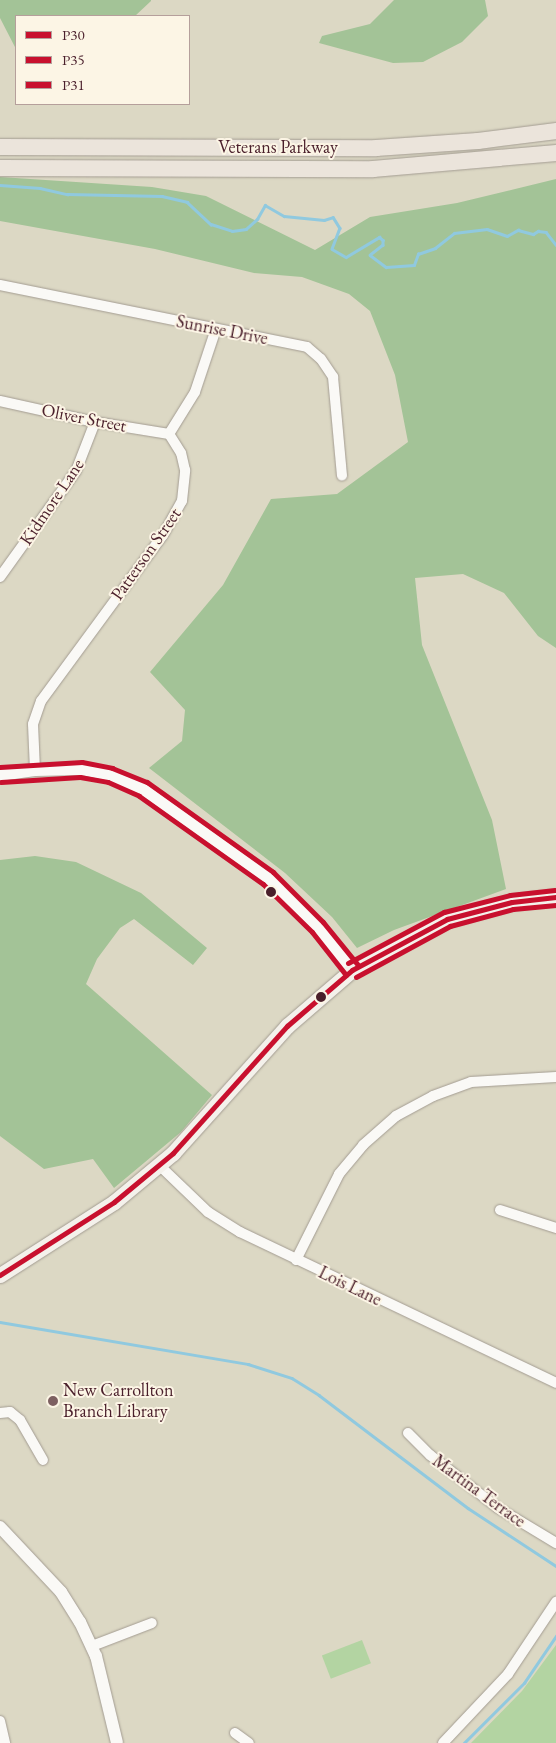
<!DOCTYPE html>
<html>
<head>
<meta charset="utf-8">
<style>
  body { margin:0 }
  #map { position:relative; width:556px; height:1743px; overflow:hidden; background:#dcd8c4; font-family:"EB Garamond",serif }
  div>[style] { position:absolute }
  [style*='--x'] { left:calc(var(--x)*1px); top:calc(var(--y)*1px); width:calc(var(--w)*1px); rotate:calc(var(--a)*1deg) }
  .green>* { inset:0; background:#b3d4a2; transform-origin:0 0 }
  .forest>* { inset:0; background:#a3c397 }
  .stream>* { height:2.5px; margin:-1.25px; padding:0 1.25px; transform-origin:1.25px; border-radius:1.25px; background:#90c9df }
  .roads { filter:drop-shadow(0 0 1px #a39c92) drop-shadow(0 0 1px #a39c92) }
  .minor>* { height:10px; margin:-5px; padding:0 5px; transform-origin:5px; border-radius:5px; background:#faf9f6 }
  .tertiary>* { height:12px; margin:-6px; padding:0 6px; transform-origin:6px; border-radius:6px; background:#faf9f6 }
  .secondary>* { height:15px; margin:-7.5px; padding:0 7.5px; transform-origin:7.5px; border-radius:7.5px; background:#f4f1eb }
  .primary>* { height:16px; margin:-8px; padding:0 8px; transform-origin:8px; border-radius:8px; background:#ebe4db }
  .bus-1>* { height:5px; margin:-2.5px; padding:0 2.5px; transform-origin:2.5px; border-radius:2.5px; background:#c8102e }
  .bus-2>* { height:5px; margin:-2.5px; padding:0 2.5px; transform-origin:2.5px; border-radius:2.5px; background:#c8102e }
  .bus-3>* { height:5px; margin:-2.5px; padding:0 2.5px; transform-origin:2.5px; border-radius:2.5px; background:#c8102e }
  .dots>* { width:14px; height:14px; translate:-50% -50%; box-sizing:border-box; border:2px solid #fcf5e5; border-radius:50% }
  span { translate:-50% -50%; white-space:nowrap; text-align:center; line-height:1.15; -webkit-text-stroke:4px #fcf5e5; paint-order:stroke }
  .street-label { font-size:18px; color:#4a1f2b }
  .poi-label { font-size:18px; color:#4a1f2b }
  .left { translate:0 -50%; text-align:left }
  .legend { position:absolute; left:15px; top:15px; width:175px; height:90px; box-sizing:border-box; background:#fcf5e5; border:1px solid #b59f9b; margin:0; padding:6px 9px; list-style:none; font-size:15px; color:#4a1f2b }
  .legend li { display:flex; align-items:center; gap:10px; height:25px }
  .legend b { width:25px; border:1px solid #b59f9b }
</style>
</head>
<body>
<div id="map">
  <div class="green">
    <div style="left:362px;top:1640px;width:25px;height:43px;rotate:69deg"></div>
    <div style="clip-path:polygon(556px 1645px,556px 1743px,471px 1743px,522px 1691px)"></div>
  </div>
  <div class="forest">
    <div style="clip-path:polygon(0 0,151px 0,151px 1px,135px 16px,16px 16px,16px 49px,0 18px)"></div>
    <div style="clip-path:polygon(394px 0,485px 0,488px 16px,462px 42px,423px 62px,393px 63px,319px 43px,322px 36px,370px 24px)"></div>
    <div style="clip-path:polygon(0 177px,152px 187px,206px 196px,315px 250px,370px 217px,457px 203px,556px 179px,556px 648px,538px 636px,504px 593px,463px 574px,415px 578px,422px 645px,492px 820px,506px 889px,394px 930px,357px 948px,332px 917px,285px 873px,149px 768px,182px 741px,185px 710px,150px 672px,223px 585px,271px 499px,337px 494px,408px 442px,395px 375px,370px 311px,349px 294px,302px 277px,254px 273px,155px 249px,0 221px)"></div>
    <div style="clip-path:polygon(35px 856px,76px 862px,141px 893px,207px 948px,193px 965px,134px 919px,120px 928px,97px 959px,86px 984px,212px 1095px,181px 1132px,114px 1188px,93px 1159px,44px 1169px,0 1136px,0 860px)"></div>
  </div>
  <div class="stream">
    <div style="--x:0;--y:185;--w:40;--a:4.3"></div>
    <div style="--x:40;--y:188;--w:28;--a:13"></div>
    <div style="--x:67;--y:194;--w:95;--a:1.2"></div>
    <div style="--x:162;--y:196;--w:26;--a:13"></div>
    <div style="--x:187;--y:202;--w:33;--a:43"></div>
    <div style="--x:211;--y:224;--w:22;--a:18"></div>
    <div style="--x:232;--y:231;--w:14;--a:-8"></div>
    <div style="--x:246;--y:229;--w:15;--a:-42"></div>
    <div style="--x:257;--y:219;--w:16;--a:-60"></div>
    <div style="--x:265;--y:205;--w:22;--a:30"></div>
    <div style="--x:284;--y:216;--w:40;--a:5.7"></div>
    <div style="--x:324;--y:220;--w:9;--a:-18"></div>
    <div style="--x:333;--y:217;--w:13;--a:58"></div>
    <div style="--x:340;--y:228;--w:22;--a:111"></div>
    <div style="--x:332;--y:249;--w:16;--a:30"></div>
    <div style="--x:346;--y:257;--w:39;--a:-31"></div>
    <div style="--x:379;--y:237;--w:5;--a:37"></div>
    <div style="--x:383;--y:240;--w:5;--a:90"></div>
    <div style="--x:383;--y:245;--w:16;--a:142"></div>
    <div style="--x:370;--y:255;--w:20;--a:37"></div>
    <div style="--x:386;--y:267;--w:28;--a:-4"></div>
    <div style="--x:414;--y:265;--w:12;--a:-70"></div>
    <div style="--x:418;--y:254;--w:18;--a:-19"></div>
    <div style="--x:435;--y:248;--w:24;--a:-38"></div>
    <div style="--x:454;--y:233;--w:33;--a:-7"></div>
    <div style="--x:487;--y:229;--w:21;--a:19"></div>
    <div style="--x:507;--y:236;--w:13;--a:-29"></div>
    <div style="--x:518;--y:230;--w:16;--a:15"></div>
    <div style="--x:533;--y:234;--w:6;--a:-31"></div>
    <div style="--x:538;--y:231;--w:8;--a:7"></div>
    <div style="--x:546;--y:232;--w:16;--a:52"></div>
    <div style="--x:0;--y:1322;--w:252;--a:9.6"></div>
    <div style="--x:248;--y:1364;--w:46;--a:17.7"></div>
    <div style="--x:292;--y:1378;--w:32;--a:32"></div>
    <div style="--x:319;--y:1395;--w:187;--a:37.2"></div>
    <div style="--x:468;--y:1508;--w:105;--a:33.4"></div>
    <div style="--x:464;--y:1743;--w:85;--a:-45"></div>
    <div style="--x:524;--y:1683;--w:57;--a:-55.8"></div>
  </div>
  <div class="roads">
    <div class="minor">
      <div style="--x:0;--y:285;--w:313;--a:11.4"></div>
      <div style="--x:307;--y:347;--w:18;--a:41"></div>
      <div style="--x:321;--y:359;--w:22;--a:56"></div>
      <div style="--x:333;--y:377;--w:99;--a:84.8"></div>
      <div style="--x:0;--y:401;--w:97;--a:12.5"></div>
      <div style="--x:95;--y:422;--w:75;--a:9.2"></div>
      <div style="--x:169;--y:434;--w:49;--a:-58.2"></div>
      <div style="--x:195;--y:392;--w:66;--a:-71.6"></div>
      <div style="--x:0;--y:577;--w:130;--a:-54.4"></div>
      <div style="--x:76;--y:471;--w:53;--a:-68.8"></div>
      <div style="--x:35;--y:770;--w:46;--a:-92.5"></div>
      <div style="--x:33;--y:724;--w:24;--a:-71"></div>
      <div style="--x:41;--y:701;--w:206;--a:-53.7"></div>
      <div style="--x:163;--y:535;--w:39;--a:-61"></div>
      <div style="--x:182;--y:501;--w:31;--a:-84"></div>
      <div style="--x:185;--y:470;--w:17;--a:-103"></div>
      <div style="--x:181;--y:453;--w:22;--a:-122"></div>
      <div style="--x:159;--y:1165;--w:68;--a:43.8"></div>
      <div style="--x:208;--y:1212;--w:38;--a:32"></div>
      <div style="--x:240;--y:1232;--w:350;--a:25.5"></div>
      <div style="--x:500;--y:1210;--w:59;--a:17.8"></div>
      <div style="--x:296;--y:1260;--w:96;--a:-63.4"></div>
      <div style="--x:339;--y:1174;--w:38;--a:-50"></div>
      <div style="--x:363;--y:1145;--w:44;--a:-41.3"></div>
      <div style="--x:396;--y:1116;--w:42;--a:-28.4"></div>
      <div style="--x:433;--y:1096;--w:40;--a:-20.2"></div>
      <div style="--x:471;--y:1082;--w:85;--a:-3.4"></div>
      <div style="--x:0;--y:1413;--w:10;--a:-6"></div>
      <div style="--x:10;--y:1412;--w:13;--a:39"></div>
      <div style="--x:20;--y:1420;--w:46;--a:60.1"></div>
      <div style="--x:408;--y:1433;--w:31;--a:45"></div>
      <div style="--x:430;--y:1455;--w:86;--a:37.9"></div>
      <div style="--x:498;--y:1508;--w:68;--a:31.1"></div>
      <div style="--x:92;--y:1646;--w:64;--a:-21"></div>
      <div style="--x:0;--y:1721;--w:23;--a:77"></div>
      <div style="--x:235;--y:1733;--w:17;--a:36"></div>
      <div style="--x:443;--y:1743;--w:95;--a:-46.7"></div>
      <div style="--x:508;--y:1674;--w:87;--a:-56.3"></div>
    </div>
    <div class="tertiary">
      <div style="--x:0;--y:775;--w:35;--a:-8"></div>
      <div style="--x:35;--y:770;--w:46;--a:-1.2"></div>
      <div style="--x:81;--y:769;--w:30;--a:12"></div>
      <div style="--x:110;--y:775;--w:36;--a:23"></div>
      <div style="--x:143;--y:789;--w:153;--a:35.5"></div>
      <div style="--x:268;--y:878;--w:70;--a:44.4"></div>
      <div style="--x:318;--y:927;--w:55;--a:51.7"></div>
      <div style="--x:0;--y:1527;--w:89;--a:46.8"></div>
      <div style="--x:61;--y:1592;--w:36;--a:58"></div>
      <div style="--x:80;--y:1622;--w:38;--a:65"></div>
      <div style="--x:96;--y:1656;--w:89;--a:76.4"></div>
    </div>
    <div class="secondary">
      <div style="--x:0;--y:1275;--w:135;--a:-32.6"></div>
      <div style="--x:114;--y:1202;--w:77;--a:-39.7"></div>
      <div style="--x:173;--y:1153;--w:171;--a:-48.1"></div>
      <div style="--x:287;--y:1026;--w:86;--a:-40.7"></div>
      <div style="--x:352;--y:970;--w:108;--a:-28.2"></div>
      <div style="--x:447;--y:919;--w:67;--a:-14.7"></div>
      <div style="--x:512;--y:902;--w:44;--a:-6.5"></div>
    </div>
    <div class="primary">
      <div style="--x:0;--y:147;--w:376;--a:0.2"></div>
      <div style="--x:376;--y:148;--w:102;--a:-3.9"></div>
      <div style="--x:478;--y:141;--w:79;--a:-7.3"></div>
      <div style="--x:0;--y:168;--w:373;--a:0.2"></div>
      <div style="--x:373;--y:169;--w:184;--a:-5"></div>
    </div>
  </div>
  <div class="bus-1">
    <div style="--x:0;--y:1275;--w:135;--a:-32.6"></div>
    <div style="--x:114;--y:1202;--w:77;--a:-39.7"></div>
    <div style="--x:173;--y:1153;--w:171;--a:-48.1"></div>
    <div style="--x:287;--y:1026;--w:86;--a:-40.7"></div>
    <div style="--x:352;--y:970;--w:108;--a:-28.2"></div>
    <div style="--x:447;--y:919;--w:67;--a:-14.7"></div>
    <div style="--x:512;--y:902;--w:44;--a:-6.5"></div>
  </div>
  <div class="bus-2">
    <div style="--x:1;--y:782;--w:79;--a:-3.6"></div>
    <div style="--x:80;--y:777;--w:28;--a:10"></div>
    <div style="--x:108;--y:782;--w:34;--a:24"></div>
    <div style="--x:139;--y:796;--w:152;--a:35.4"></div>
    <div style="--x:263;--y:884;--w:69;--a:44.4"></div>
    <div style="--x:312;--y:932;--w:55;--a:51.7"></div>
    <div style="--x:356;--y:977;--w:107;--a:-28.5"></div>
    <div style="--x:450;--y:926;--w:65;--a:-15.1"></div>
    <div style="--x:513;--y:909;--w:43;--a:-5.3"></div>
  </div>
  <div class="bus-3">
    <div style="--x:0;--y:767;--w:82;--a:-3.5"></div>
    <div style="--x:82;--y:762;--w:31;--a:11"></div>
    <div style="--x:112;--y:768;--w:38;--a:22"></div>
    <div style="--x:147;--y:782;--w:155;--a:35.5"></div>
    <div style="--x:273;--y:872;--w:71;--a:45"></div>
    <div style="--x:323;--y:922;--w:55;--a:50.9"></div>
    <div style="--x:348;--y:963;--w:109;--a:-28"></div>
    <div style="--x:444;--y:912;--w:68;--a:-14.4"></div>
    <div style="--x:510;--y:895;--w:45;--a:-6.3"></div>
  </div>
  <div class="dots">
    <div style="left:271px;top:892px;background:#4a1f2b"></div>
    <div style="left:321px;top:997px;background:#4a1f2b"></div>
    <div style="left:53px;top:1401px;background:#7d6061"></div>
  </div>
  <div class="street-label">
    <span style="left:278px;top:147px">Veterans Parkway</span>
    <span style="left:222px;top:330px;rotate:11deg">Sunrise Drive</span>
    <span style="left:84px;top:418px;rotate:11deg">Oliver Street</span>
    <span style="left:52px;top:502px;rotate:-56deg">Kidmore Lane</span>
    <span style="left:146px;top:554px;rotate:-55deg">Patterson Street</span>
    <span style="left:350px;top:1286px;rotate:26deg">Lois Lane</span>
    <span style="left:479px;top:1491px;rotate:36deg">Martina Terrace</span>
  </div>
  <div class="poi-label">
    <span class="left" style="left:63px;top:1401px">New Carrollton<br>Branch Library</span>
  </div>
  <ul class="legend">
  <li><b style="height:6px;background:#c8102e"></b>P30</li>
  <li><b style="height:6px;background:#c8102e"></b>P35</li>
  <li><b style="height:6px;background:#c8102e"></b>P31</li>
  </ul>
</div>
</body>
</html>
